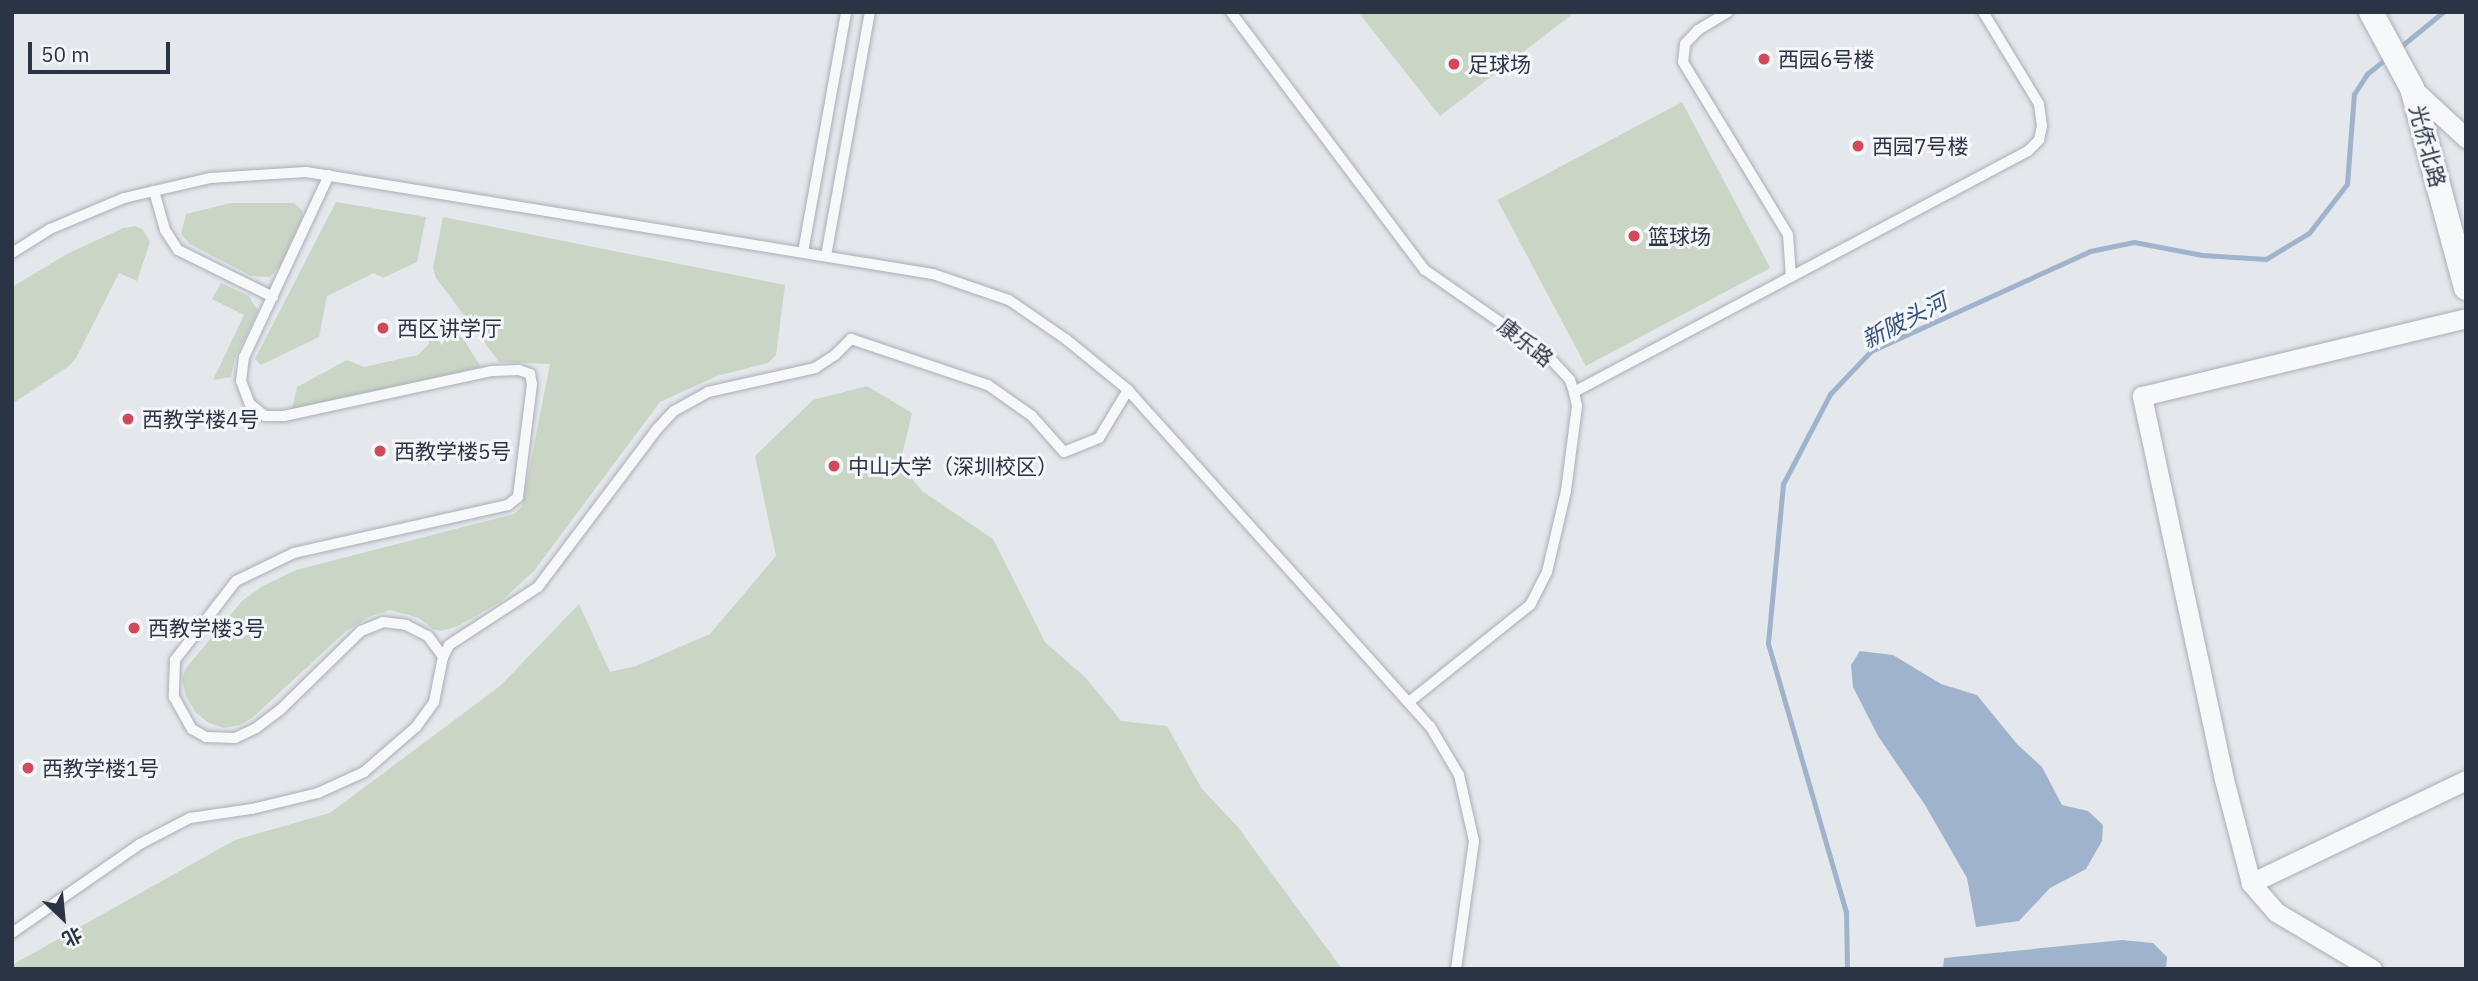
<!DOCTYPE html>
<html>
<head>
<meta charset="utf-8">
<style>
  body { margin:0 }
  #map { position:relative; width:2478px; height:981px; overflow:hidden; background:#e4e7ec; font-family:"IBM Plex Sans","Noto Sans SC",sans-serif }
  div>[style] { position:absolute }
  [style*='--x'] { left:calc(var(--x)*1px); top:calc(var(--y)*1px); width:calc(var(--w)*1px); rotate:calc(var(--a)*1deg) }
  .green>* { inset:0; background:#c9d6c5; transform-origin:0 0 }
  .water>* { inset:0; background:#9fb4cc }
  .stream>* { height:5px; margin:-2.5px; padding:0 2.5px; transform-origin:2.5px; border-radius:2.5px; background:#9fb4cc }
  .roads { filter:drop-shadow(0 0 2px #a9aeb7) drop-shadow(0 0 2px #a9aeb7) }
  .service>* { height:10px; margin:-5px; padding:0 5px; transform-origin:5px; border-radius:5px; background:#f7f8fa }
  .minor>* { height:19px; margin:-9.5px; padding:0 9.5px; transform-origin:9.5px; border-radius:9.5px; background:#f7f8fa }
  .tertiary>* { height:24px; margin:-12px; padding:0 12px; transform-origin:12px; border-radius:12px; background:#f7f8fa }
  .dots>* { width:19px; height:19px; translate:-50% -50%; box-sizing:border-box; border:4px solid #f4f6f9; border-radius:50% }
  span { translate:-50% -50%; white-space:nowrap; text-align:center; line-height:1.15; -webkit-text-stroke:6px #f4f6f9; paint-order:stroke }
  .poi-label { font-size:21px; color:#2b3445 }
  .left { translate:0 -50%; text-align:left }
  .street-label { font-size:21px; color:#2b3445 }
  .water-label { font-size:23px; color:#34527a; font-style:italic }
  .frame { position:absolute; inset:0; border:14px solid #2b3445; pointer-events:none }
  .north { position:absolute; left:28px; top:883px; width:70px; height:70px; -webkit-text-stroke:5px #f4f6f9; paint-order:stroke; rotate:154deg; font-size:19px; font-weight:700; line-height:28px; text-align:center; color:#2b3445 }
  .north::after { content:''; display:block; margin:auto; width:24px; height:32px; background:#2b3445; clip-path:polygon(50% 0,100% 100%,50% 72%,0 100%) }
  .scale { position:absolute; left:28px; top:42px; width:142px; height:32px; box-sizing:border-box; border:4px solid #2b3445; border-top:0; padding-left:9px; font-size:21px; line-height:24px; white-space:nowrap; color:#2b3445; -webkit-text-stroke:5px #f4f6f9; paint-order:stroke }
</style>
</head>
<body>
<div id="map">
  <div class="green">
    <div style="clip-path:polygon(1358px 12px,1575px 12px,1440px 116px)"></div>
    <div style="left:1682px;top:102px;width:188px;height:209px;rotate:62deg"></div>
    <div style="clip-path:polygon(336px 202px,426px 217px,417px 262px,383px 278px,374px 273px,327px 296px,319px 337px,261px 365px,255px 359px)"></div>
    <div style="clip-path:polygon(231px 203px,294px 203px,302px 210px,303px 215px,281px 265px,270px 277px,251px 276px,190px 244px,181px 234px,186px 214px)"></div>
    <div style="clip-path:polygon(443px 217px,785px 285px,776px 355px,768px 363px,717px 376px,660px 402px,534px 571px,500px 602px,458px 626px,441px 631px,433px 629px,419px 618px,390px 610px,369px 617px,346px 631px,252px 718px,240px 725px,224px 728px,209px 723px,196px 713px,186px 696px,182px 679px,186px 668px,242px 601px,261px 587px,296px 570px,514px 514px,522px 506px,550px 364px,499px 362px,436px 278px,433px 268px)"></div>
    <div style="clip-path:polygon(136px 226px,143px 230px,150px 242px,137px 281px,119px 273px,76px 358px,69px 366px,12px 404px,12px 287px,67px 254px,123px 228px)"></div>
    <div style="clip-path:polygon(221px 283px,249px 296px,258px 311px,235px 358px,231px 377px,213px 380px,244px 315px,212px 299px)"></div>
    <div style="clip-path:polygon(449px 334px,462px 337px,481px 367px,292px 409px,297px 387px,347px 360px,364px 367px,418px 355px,429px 344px,429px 336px)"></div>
    <div style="clip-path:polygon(867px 386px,912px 413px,900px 464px,922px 491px,993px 539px,1045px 642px,1086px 678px,1121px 721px,1167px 726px,1202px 789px,1237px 826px,1342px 969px,12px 969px,12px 965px,235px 840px,330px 813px,500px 686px,579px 604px,610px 672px,636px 666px,710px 634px,776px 556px,755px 456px,813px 400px)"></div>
  </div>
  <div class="water">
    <div style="clip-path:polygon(1860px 651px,1893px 655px,1941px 684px,1977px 695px,2017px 744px,2042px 767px,2062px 805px,2088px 811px,2103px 825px,2102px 841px,2086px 869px,2050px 888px,2019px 921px,1976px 927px,1967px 878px,1925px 805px,1878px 736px,1853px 687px,1851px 665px)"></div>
    <div style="clip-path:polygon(2122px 940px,2153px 943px,2167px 957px,2166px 969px,1943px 969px,1944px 958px)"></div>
  </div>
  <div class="stream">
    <div style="--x:2399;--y:48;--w:57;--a:-39.3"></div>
    <div style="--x:1847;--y:969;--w:57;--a:-91"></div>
    <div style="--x:1846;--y:912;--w:280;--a:-106.2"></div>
    <div style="--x:1768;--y:643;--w:160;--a:-84.6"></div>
    <div style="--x:1783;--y:484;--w:102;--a:-62.4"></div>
    <div style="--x:1830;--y:394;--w:59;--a:-46.4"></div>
    <div style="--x:1871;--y:351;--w:241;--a:-24.5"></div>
    <div style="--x:2090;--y:251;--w:45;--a:-11.6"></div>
    <div style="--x:2134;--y:242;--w:69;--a:10.8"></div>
    <div style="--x:2202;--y:255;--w:64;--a:3.6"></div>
    <div style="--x:2266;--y:259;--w:50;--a:-31.2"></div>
    <div style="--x:2309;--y:233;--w:62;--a:-52.2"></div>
    <div style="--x:2347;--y:184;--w:90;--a:-85.6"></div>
    <div style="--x:2354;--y:94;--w:24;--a:-57"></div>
    <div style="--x:2367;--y:74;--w:28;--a:-39"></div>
  </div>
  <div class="roads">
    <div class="service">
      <div style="--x:1231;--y:12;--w:323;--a:53.1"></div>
      <div style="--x:1425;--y:270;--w:147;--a:34.8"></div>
      <div style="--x:1546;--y:354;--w:35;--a:47"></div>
      <div style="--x:1570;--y:380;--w:13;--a:72"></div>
      <div style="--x:1574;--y:392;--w:14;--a:78"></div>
      <div style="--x:1577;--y:406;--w:86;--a:97.4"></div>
      <div style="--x:1566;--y:491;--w:83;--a:103.2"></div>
      <div style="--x:1547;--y:572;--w:37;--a:117"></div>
      <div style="--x:1530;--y:605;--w:155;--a:141.3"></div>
      <div style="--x:1728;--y:12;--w:35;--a:149"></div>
      <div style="--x:1698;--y:30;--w:19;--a:133"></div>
      <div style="--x:1685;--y:44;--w:18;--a:96"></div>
      <div style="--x:1683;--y:62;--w:202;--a:58.7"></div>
      <div style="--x:1788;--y:235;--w:42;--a:85.9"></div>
      <div style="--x:329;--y:175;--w:201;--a:115"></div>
      <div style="--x:244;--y:357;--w:24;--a:97"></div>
      <div style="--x:241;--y:381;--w:25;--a:69"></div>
      <div style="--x:250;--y:404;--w:19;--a:39"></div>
      <div style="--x:265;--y:416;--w:19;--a:0"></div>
      <div style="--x:284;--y:416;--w:213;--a:-12.2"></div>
      <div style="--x:492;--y:371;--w:27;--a:-2"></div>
      <div style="--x:519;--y:370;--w:12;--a:20"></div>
      <div style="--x:530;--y:374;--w:10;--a:79"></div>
      <div style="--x:532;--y:384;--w:114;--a:97.1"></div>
      <div style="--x:518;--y:497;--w:13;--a:141"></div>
      <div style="--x:508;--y:505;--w:219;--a:167.4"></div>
      <div style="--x:294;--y:553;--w:64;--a:154.2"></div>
      <div style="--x:236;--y:581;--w:100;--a:127.7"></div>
      <div style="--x:175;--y:660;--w:37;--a:92"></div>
      <div style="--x:174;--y:697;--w:37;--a:61"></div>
      <div style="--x:192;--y:729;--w:16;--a:30"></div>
      <div style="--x:206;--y:737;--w:29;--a:2"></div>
      <div style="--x:235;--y:738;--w:23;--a:-25"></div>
      <div style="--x:256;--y:728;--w:30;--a:-37"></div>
      <div style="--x:280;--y:710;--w:113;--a:-44.3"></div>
      <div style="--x:361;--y:631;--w:24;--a:-22"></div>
      <div style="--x:383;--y:622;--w:23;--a:7"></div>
      <div style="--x:406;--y:625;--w:25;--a:27"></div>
      <div style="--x:428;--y:636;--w:26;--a:54"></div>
      <div style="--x:154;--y:191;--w:41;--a:74.2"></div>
      <div style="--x:165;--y:230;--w:24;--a:57"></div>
      <div style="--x:178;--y:250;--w:106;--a:26.3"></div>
      <div style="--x:803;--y:252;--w:244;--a:-79.8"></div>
      <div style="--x:12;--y:253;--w:45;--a:-32.3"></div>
      <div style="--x:50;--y:229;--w:80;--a:-22.7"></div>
      <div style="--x:124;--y:198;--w:88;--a:-13.1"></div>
      <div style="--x:210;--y:178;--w:96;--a:-3.6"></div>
      <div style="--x:306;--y:172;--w:635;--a:9.24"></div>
      <div style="--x:933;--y:274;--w:80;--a:18.9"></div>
      <div style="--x:1009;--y:300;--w:70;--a:34.6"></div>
      <div style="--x:1067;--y:340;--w:79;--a:39.3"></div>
      <div style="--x:1128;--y:390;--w:452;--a:48.1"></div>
      <div style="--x:1430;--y:726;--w:57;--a:59.4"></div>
      <div style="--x:1459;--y:775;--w:68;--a:77.2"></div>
      <div style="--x:1474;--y:841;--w:129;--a:98"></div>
      <div style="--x:826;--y:256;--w:248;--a:-79.8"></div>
      <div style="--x:1574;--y:392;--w:514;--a:-27.96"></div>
      <div style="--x:2028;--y:151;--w:16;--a:-45"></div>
      <div style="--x:2039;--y:140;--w:14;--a:-78"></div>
      <div style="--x:2042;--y:126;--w:22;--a:-98"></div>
      <div style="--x:2039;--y:104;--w:108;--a:-121.3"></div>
      <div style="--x:12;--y:933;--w:156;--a:-34.8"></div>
      <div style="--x:140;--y:844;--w:56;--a:-27.5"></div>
      <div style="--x:190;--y:818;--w:63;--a:-8.3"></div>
      <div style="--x:252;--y:809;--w:68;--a:-13.6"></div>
      <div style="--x:318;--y:793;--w:51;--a:-24.5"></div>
      <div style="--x:364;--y:772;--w:69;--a:-40.9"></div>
      <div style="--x:416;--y:727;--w:31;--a:-54"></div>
      <div style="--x:434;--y:702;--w:46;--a:-78.7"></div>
      <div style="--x:443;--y:657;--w:13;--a:-63"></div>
      <div style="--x:449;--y:645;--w:106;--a:-33.1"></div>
      <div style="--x:538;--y:587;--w:198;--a:-53"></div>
      <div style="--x:657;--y:429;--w:25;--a:-47"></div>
      <div style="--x:674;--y:411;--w:39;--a:-29"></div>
      <div style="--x:708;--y:392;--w:110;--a:-12.6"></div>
      <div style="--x:815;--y:368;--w:24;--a:-33"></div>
      <div style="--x:835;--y:355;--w:23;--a:-45"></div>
      <div style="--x:851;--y:339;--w:145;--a:18.6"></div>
      <div style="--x:988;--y:385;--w:54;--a:35.2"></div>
      <div style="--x:1032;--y:416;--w:48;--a:48.4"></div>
      <div style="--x:1064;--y:452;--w:38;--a:-22"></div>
      <div style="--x:1099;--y:438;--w:56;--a:-58.9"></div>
    </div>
    <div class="minor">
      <div style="--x:2412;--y:88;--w:74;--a:42.8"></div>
      <div style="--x:2251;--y:883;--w:238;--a:-25.6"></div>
      <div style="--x:2372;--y:969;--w:112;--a:-149.3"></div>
      <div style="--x:2276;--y:912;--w:38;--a:-131"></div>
      <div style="--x:2251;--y:883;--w:107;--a:-104.6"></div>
      <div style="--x:2224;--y:779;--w:392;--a:-102.1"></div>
      <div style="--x:2142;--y:396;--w:333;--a:-13.5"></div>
    </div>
    <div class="tertiary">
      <div style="--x:2371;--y:12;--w:86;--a:61.7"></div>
      <div style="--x:2412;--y:88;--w:207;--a:74.9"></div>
    </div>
  </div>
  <div class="dots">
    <div style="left:1764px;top:59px;background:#d1495b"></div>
    <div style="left:1454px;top:64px;background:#d1495b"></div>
    <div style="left:1858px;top:146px;background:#d1495b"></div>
    <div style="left:1634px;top:236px;background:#d1495b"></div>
    <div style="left:383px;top:328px;background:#d1495b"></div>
    <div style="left:128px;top:419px;background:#d1495b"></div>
    <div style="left:380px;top:451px;background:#d1495b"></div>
    <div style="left:834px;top:466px;background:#d1495b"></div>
    <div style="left:134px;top:628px;background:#d1495b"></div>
    <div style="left:28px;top:768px;background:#d1495b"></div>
  </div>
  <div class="poi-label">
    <span class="left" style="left:1778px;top:59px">西园6号楼</span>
    <span class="left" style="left:1468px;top:64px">足球场</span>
    <span class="left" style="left:1872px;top:146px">西园7号楼</span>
    <span class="left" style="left:1648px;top:236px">篮球场</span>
    <span class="left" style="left:397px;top:328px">西区讲学厅</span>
    <span class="left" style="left:142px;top:419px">西教学楼4号</span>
    <span class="left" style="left:394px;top:451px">西教学楼5号</span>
    <span class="left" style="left:848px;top:466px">中山大学（深圳校区）</span>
    <span class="left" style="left:148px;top:628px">西教学楼3号</span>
    <span class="left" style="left:42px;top:768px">西教学楼1号</span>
  </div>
  <div class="street-label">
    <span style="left:2428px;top:146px;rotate:75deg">光侨北路</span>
    <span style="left:1526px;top:342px;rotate:38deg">康乐路</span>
  </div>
  <div class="water-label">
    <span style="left:1904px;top:320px;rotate:-27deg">新陂头河</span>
  </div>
  <div class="frame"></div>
  <div class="north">北</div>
  <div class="scale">50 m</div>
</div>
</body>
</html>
